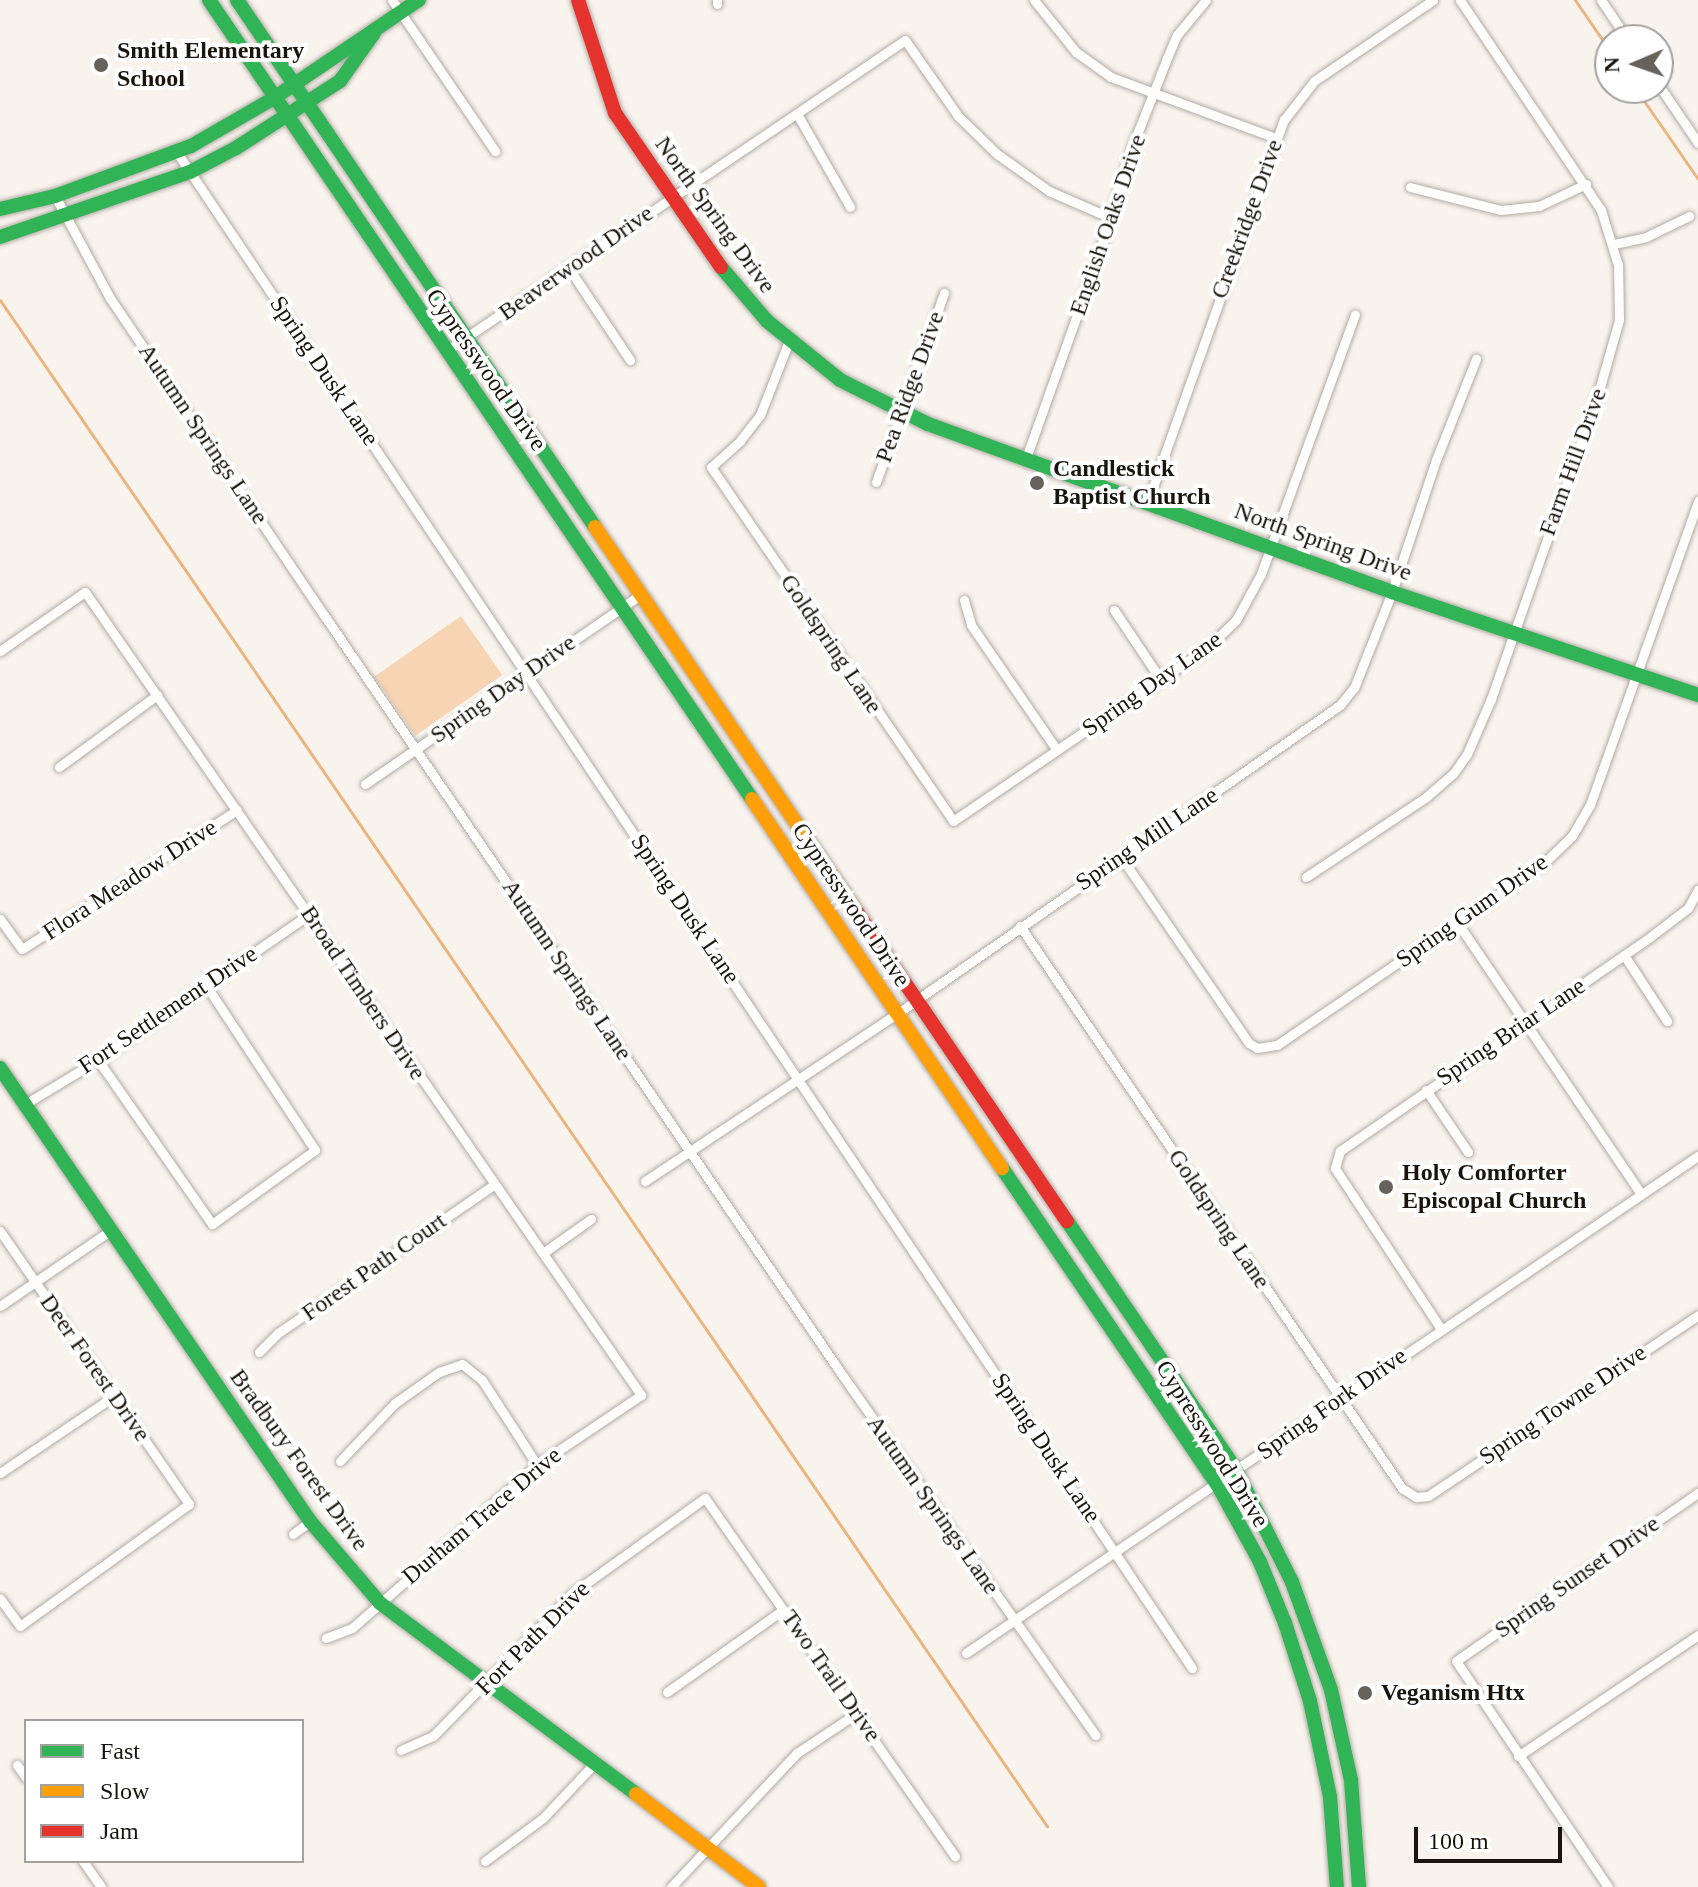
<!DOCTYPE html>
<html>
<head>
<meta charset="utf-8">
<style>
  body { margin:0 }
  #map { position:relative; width:1698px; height:1887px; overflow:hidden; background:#f9f3ee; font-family:Georgia,serif }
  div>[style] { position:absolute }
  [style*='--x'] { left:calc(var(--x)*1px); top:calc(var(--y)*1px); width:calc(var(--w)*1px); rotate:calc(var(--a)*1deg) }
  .green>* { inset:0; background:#f7d4b3; transform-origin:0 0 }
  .stream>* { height:3px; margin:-1.5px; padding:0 1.5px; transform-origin:1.5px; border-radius:1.5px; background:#eab57e }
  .roads { filter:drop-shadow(0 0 2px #b1aba6) drop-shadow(0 0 2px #b1aba6) }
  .street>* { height:9px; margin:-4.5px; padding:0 4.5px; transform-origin:4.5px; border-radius:4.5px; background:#fefdfc }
  .fast>* { height:14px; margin:-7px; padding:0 7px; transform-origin:7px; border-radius:7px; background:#30b455 }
  .slow>* { height:14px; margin:-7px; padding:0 7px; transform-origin:7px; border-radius:7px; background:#ff9f0a }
  .jam>* { height:14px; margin:-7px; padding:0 7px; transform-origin:7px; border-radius:7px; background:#e5322d }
  .dots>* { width:22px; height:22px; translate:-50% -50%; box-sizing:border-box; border:4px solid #fff; border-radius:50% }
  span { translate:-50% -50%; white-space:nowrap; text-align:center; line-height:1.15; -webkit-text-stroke:8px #fff; paint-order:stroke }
  .poi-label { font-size:24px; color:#1a140e; font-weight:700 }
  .left { translate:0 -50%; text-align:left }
  .street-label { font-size:24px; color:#1a140e }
  .legend { position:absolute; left:24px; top:1719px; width:280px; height:144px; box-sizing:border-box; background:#fff; border:2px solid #a3a19f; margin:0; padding:10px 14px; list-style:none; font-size:24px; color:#1a140e }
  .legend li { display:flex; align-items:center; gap:16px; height:40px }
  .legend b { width:40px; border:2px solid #a3a19f }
  .north { position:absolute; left:1594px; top:24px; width:80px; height:80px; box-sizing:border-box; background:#fff; border:2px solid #a3a19f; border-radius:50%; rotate:268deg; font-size:22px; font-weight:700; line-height:32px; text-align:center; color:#1a140e }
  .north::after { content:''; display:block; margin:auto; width:28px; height:36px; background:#68625c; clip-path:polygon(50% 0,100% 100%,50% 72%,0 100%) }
  .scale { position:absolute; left:1414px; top:1827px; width:148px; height:36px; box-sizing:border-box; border:4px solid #1a140e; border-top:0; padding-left:10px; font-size:24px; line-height:28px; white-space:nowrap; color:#1a140e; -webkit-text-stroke:6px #fff; paint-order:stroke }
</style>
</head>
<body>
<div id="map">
  <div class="green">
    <div style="left:461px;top:616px;width:72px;height:106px;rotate:55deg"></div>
  </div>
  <div class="stream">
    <div style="--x:1575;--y:0;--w:62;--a:55.5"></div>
    <div style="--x:1635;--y:88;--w:111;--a:55.3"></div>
    <div style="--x:0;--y:300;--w:1851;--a:55.55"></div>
  </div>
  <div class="roads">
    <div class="street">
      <div style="--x:392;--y:0;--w:183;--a:55.7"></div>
      <div style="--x:717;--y:0;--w:4;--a:90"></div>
      <div style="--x:1034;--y:0;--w:67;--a:51.1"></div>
      <div style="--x:1076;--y:52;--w:43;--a:35.5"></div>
      <div style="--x:1111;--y:77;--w:176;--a:20.3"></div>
      <div style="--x:1601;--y:0;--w:48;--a:56"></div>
      <div style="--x:1658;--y:84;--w:71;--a:55.9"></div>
      <div style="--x:797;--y:114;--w:107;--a:60.3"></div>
      <div style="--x:176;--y:151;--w:1826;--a:56.19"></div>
      <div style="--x:1410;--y:187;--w:94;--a:14.2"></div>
      <div style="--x:1501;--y:210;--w:38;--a:-6"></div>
      <div style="--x:1539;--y:206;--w:52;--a:-25.1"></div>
      <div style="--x:55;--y:196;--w:116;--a:61.7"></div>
      <div style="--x:110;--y:298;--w:382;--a:56"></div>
      <div style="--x:324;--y:615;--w:921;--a:55.71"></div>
      <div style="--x:843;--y:1376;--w:439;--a:54.9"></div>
      <div style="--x:1614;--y:244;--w:33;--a:-12"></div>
      <div style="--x:1646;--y:237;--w:48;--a:-26"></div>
      <div style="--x:568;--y:267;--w:112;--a:56.3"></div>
      <div style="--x:789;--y:341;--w:79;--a:111.4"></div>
      <div style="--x:760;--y:415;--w:33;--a:128"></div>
      <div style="--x:740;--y:441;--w:39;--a:138"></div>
      <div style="--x:711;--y:467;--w:429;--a:55.6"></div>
      <div style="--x:953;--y:821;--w:307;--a:-34.3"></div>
      <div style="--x:1207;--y:648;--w:40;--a:-44"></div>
      <div style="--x:1236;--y:620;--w:52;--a:-61.5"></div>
      <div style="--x:1261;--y:574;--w:276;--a:-70.1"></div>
      <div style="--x:446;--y:351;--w:554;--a:-34.12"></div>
      <div style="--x:905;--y:40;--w:93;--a:55.1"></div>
      <div style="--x:958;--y:116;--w:54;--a:44.3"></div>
      <div style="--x:997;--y:154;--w:64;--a:35.4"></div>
      <div style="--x:1049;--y:191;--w:68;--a:23.5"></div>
      <div style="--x:1026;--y:458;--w:224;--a:-70.4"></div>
      <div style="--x:1101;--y:247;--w:105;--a:-72.8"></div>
      <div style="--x:1132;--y:147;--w:96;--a:-68.5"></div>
      <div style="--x:1167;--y:58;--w:25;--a:-67"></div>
      <div style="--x:1177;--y:35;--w:45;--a:-50.4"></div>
      <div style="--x:876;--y:482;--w:201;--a:-70.2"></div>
      <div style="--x:1148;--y:501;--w:405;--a:-70.4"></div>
      <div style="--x:1284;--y:120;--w:49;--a:-52.4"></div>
      <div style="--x:1314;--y:81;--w:144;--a:-34.2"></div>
      <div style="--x:964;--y:600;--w:26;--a:74"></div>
      <div style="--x:971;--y:625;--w:152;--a:55.5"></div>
      <div style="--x:1114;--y:610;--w:84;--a:56.1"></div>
      <div style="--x:0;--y:651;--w:103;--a:-34.8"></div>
      <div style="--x:85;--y:592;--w:977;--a:55.3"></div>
      <div style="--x:641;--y:1395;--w:125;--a:146.1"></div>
      <div style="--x:537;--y:1465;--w:247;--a:138.6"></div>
      <div style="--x:352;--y:1628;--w:28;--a:159"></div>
      <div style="--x:59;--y:767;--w:122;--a:-36.3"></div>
      <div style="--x:365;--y:784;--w:335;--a:-34.5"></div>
      <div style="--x:1121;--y:857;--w:226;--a:55.5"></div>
      <div style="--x:1249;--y:1043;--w:9;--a:32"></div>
      <div style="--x:1257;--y:1048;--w:20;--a:-9"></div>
      <div style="--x:1277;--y:1045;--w:325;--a:-34.3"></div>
      <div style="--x:1545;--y:862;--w:37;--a:-44"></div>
      <div style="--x:1572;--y:836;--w:36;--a:-60"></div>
      <div style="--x:1590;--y:805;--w:323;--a:-70.4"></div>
      <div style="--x:1306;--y:877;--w:143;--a:-33.6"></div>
      <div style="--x:1425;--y:798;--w:37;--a:-41"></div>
      <div style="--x:1453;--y:774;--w:24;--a:-55"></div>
      <div style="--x:1467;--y:754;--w:60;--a:-66.4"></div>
      <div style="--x:1491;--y:699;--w:323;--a:-70.7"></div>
      <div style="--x:1598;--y:394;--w:77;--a:-74.2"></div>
      <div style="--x:1619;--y:320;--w:55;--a:-91"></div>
      <div style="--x:1618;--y:265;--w:58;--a:-107.2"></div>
      <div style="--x:1601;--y:210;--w:253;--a:-123.9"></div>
      <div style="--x:0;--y:919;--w:37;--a:54"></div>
      <div style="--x:22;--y:949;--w:256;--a:-32.9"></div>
      <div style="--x:1457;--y:922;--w:328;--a:55.9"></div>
      <div style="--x:1020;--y:926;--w:680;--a:55.8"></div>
      <div style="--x:1402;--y:1488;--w:17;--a:33"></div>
      <div style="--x:1416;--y:1497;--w:12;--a:-5"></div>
      <div style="--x:1428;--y:1496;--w:325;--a:-33.8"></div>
      <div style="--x:1624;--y:955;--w:79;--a:56.9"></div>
      <div style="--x:98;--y:1060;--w:200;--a:55.2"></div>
      <div style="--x:212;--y:1224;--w:127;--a:-35.7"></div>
      <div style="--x:315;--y:1150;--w:199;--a:-123.5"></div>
      <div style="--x:1426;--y:1090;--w:75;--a:55.9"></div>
      <div style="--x:25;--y:1104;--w:85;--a:-31.1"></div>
      <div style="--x:98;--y:1060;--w:257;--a:-34.6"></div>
      <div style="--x:645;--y:1181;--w:304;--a:-33.6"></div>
      <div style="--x:898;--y:1013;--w:539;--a:-34.87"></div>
      <div style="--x:1340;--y:705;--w:22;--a:-51"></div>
      <div style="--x:1354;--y:688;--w:103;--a:-68.4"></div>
      <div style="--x:1392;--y:592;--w:139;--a:-71.6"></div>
      <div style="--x:1436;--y:460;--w:109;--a:-68.4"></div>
      <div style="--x:0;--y:1231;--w:332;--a:55.3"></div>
      <div style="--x:189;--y:1504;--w:208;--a:144.2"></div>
      <div style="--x:20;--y:1626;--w:34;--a:-126"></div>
      <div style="--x:543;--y:1253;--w:59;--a:-35.3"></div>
      <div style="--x:0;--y:1306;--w:135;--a:-34.4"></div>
      <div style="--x:1441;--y:1329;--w:193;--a:-123.4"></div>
      <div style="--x:1335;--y:1168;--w:18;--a:-74"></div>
      <div style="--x:1340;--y:1151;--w:377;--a:-34.6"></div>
      <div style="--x:1650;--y:937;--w:48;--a:-37.3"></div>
      <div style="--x:1688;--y:908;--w:21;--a:-61"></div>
      <div style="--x:259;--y:1352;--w:27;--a:-45"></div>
      <div style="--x:278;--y:1333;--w:261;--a:-34.5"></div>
      <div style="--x:340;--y:1461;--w:80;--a:-46.5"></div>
      <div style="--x:395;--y:1403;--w:54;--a:-35.2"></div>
      <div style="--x:439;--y:1372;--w:24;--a:-19"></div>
      <div style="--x:462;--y:1364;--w:26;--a:39"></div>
      <div style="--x:482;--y:1380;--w:101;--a:57.1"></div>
      <div style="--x:0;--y:1473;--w:138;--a:-34"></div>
      <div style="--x:293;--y:1534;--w:21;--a:-37"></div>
      <div style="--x:966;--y:1653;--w:885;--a:-34.18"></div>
      <div style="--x:667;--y:1692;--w:142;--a:-35.3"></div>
      <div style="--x:783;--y:1610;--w:4;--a:27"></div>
      <div style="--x:401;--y:1750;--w:35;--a:-24"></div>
      <div style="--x:433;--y:1736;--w:202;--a:-45.6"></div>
      <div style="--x:574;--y:1592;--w:161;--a:-35.7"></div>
      <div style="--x:705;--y:1498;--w:437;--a:55.1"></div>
      <div style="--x:1518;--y:1756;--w:217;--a:-33.9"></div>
      <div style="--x:17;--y:1765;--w:16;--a:55"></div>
      <div style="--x:83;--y:1861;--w:32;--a:55"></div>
      <div style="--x:485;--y:1861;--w:72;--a:-36.6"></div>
      <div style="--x:543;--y:1818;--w:71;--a:-46.7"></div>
      <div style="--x:592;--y:1766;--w:6;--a:-108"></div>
      <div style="--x:671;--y:1887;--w:184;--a:-46.8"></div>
      <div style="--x:797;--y:1753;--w:72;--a:-33.7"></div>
      <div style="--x:1608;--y:1887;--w:272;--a:-123.9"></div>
      <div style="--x:1456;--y:1661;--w:295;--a:-34.8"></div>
    </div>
    <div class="fast">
      <div style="--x:209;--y:0;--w:966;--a:55.8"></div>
      <div style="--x:237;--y:0;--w:637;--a:55.81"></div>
      <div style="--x:0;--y:209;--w:57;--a:-13.3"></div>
      <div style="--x:55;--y:196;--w:145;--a:-20.2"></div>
      <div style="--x:191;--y:146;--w:96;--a:-30"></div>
      <div style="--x:274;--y:98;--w:175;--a:-34.1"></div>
      <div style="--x:0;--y:237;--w:201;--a:-18.9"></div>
      <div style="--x:190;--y:172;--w:52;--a:-27.6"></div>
      <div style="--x:236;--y:148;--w:124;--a:-32.8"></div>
      <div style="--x:340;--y:81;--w:59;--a:-54.7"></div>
      <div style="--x:721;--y:267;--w:71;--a:49.6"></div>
      <div style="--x:767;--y:321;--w:94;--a:38.9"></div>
      <div style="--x:840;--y:380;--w:98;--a:26.6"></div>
      <div style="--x:928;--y:424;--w:493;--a:19.9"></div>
      <div style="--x:1392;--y:592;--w:323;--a:18.6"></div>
      <div style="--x:0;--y:1068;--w:549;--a:55.62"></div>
      <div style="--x:310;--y:1521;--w:108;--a:49.5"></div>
      <div style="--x:380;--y:1603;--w:319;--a:36.7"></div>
      <div style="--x:1002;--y:1168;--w:382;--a:55.8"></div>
      <div style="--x:1217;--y:1484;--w:89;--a:61.1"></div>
      <div style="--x:1260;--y:1562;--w:66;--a:67.7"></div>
      <div style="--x:1285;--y:1623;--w:82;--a:72.2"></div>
      <div style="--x:1310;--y:1701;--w:98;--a:78.2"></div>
      <div style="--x:1330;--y:1797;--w:90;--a:85.6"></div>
      <div style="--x:1067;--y:1221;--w:301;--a:55.8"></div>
      <div style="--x:1236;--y:1470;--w:125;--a:63.4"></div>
      <div style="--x:1292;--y:1582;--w:115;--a:70.1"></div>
      <div style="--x:1331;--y:1690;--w:92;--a:77.5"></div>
      <div style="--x:1351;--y:1780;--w:107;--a:85.7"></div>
    </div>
    <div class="slow">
      <div style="--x:595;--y:527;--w:453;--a:55.8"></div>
      <div style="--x:752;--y:799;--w:446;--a:55.9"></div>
      <div style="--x:636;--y:1794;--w:154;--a:37.1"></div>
    </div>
    <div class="jam">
      <div style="--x:578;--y:0;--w:119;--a:71.9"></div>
      <div style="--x:615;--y:113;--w:187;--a:55.5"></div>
      <div style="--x:850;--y:902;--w:386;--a:55.8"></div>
    </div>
  </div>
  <div class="dots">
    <div style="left:101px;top:65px;background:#68625c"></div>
    <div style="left:1037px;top:483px;background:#68625c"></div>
    <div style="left:1386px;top:1187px;background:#68625c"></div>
    <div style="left:1365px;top:1693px;background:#68625c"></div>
  </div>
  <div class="poi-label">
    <span class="left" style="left:117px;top:65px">Smith Elementary<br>School</span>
    <span class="left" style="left:1053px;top:483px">Candlestick<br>Baptist Church</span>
    <span class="left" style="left:1402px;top:1187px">Holy Comforter<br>Episcopal Church</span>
    <span class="left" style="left:1381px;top:1693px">Veganism Htx</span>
  </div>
  <div class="street-label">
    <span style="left:715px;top:215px;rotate:54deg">North Spring Drive</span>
    <span style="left:1247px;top:219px;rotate:-70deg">Creekridge Drive</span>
    <span style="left:1108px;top:225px;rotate:-71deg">English Oaks Drive</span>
    <span style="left:576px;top:263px;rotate:-35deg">Beaverwood Drive</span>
    <span style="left:486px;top:370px;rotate:55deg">Cypresswood Drive</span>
    <span style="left:324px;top:371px;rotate:56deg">Spring Dusk Lane</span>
    <span style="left:910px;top:387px;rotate:-70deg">Pea Ridge Drive</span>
    <span style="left:203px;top:434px;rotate:56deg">Autumn Springs Lane</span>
    <span style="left:1573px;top:462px;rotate:-70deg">Farm Hill Drive</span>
    <span style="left:1323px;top:542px;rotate:20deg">North Spring Drive</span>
    <span style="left:831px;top:644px;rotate:56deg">Goldspring Lane</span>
    <span style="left:1152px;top:684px;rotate:-35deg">Spring Day Lane</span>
    <span style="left:503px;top:689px;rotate:-35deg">Spring Day Drive</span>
    <span style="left:1147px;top:839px;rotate:-34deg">Spring Mill Lane</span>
    <span style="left:130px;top:880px;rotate:-33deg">Flora Meadow Drive</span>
    <span style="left:851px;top:905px;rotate:56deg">Cypresswood Drive</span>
    <span style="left:685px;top:909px;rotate:56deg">Spring Dusk Lane</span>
    <span style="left:1472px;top:911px;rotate:-35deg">Spring Gum Drive</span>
    <span style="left:567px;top:970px;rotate:56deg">Autumn Springs Lane</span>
    <span style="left:363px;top:993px;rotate:56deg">Broad Timbers Drive</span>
    <span style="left:168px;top:1010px;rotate:-34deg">Fort Settlement Drive</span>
    <span style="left:1511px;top:1032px;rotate:-34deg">Spring Briar Lane</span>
    <span style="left:1219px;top:1219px;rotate:56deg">Goldspring Lane</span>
    <span style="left:374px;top:1267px;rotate:-35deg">Forest Path Court</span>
    <span style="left:95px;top:1368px;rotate:55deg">Deer Forest Drive</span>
    <span style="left:1332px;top:1404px;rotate:-35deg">Spring Fork Drive</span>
    <span style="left:1563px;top:1405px;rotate:-34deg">Spring Towne Drive</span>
    <span style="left:1212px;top:1444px;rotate:58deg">Cypresswood Drive</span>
    <span style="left:1046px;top:1448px;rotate:56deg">Spring Dusk Lane</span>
    <span style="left:299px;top:1460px;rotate:54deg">Bradbury Forest Drive</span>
    <span style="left:933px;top:1505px;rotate:55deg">Autumn Springs Lane</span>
    <span style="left:482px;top:1516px;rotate:-40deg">Durham Trace Drive</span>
    <span style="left:1577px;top:1577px;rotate:-35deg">Spring Sunset Drive</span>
    <span style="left:533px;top:1638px;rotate:-45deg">Fort Path Drive</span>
    <span style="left:831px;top:1676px;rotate:55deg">Two Trail Drive</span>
  </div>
  <ul class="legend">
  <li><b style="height:10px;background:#30b455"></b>Fast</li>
  <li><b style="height:10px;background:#ff9f0a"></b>Slow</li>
  <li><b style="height:10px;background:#e5322d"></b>Jam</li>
  </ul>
  <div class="north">N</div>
  <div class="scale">100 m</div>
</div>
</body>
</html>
